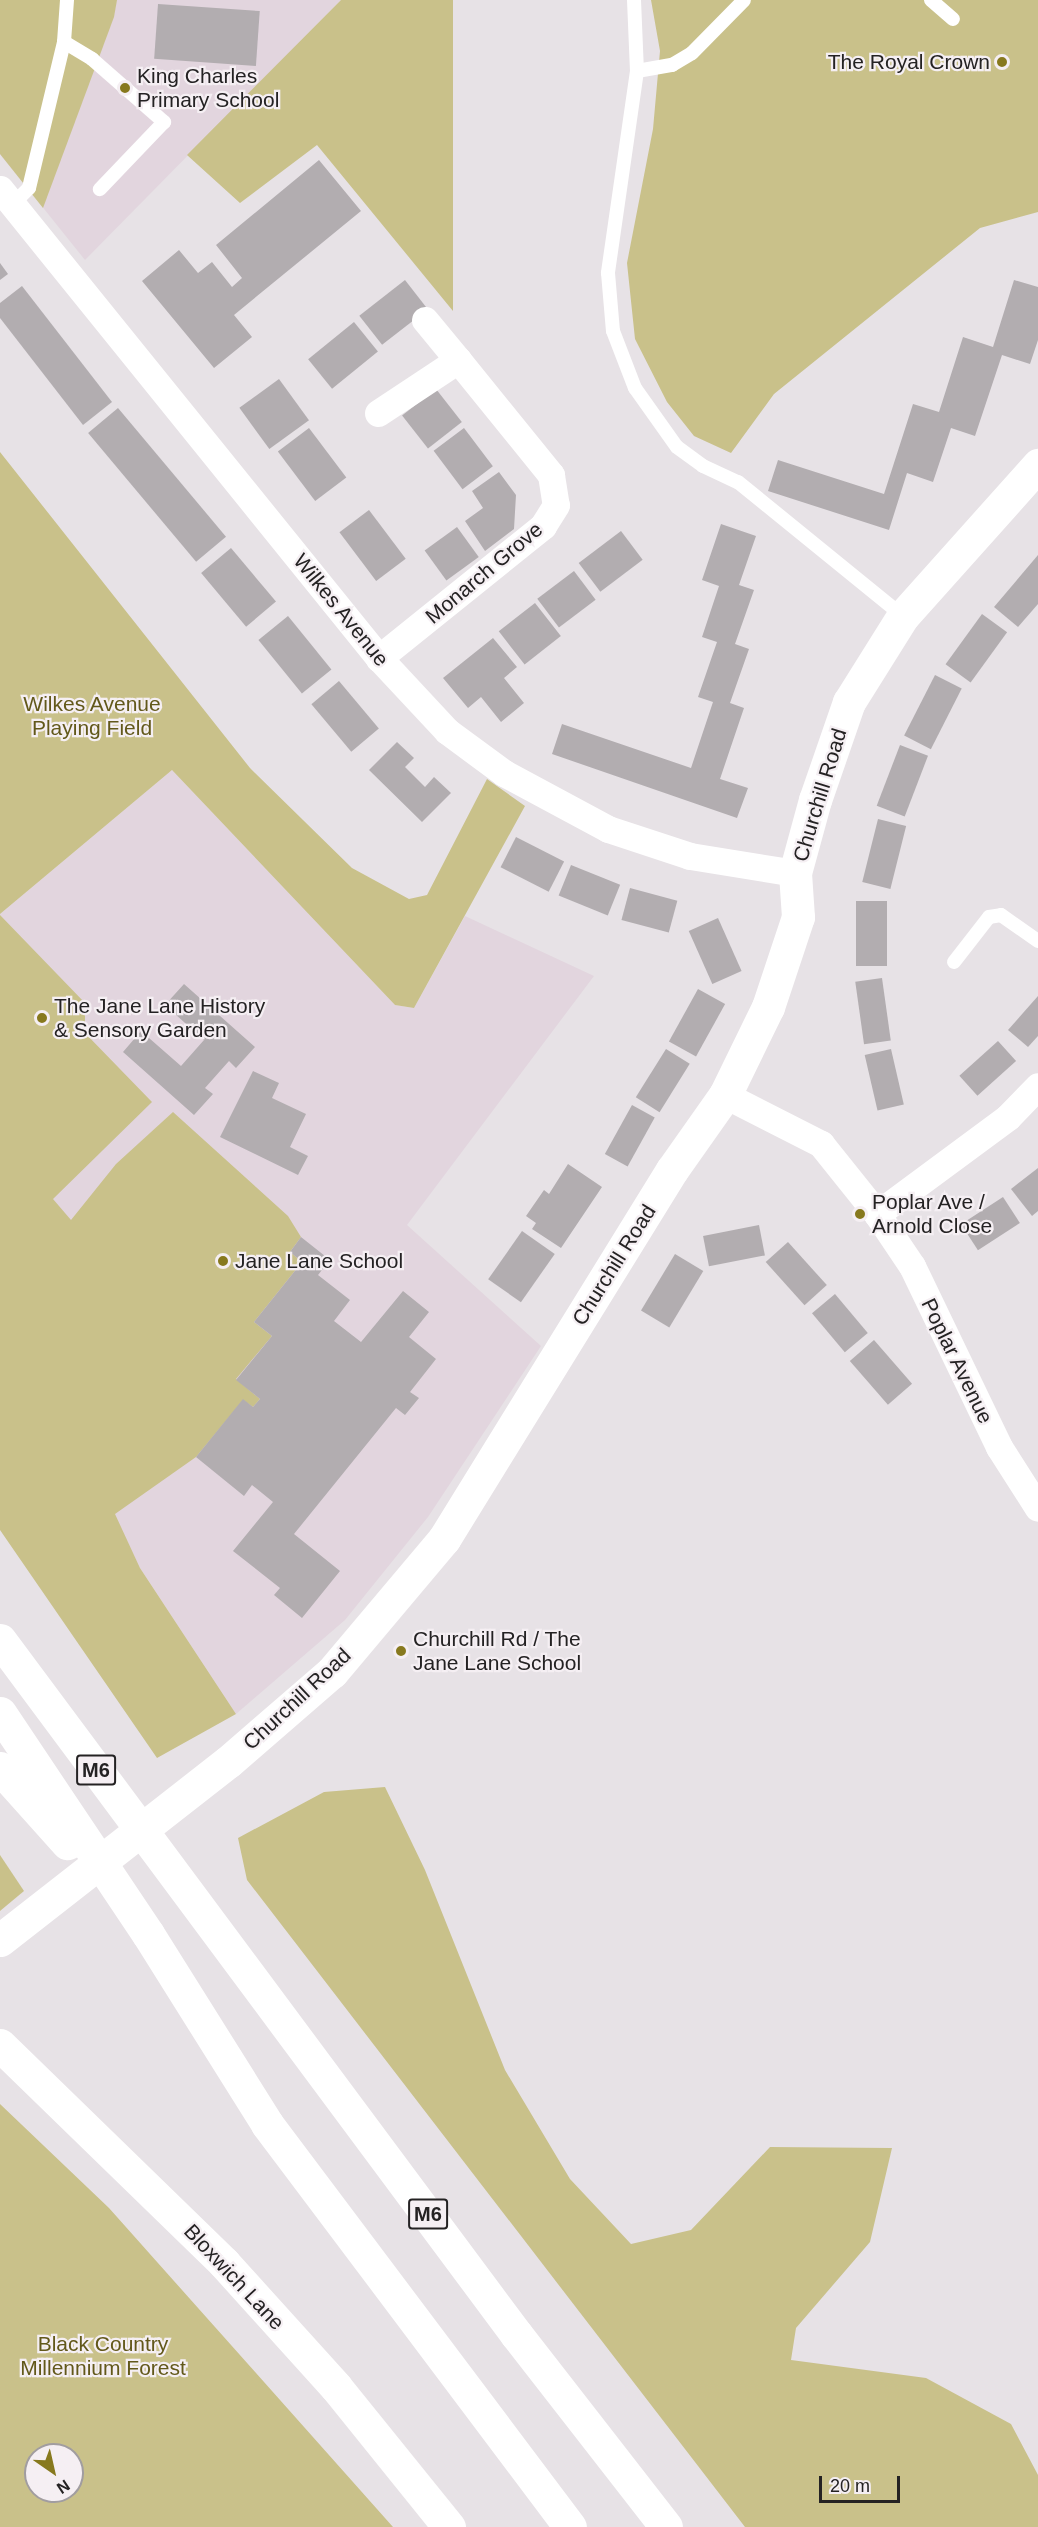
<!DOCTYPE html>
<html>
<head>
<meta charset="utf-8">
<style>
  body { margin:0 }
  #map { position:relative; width:1038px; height:2527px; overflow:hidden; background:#e7e2e6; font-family:Helvetica,sans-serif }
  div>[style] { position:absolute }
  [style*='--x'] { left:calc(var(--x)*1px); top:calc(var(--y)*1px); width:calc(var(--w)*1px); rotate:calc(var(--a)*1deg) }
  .built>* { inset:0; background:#e2d5de }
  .green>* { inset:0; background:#c9c18a }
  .building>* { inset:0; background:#b2adb0; transform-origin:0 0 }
  .lane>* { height:14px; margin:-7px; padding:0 7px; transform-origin:7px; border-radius:7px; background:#fff }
  .street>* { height:27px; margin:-13.5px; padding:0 13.5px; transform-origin:13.5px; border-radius:13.5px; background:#fff }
  .secondary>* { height:33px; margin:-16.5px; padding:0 16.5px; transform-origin:16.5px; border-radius:16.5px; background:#fff }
  .highway>* { height:33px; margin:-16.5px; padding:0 16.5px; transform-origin:16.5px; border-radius:16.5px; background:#fff }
  .dots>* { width:16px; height:16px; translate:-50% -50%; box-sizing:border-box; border:3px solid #f5eff3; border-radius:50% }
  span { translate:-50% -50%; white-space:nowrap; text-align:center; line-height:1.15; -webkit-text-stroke:4.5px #f5eff3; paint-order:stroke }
  .shield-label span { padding:2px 4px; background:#f5eff3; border:2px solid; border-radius:4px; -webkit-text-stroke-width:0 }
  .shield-label { font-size:20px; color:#242223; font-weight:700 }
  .poi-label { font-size:21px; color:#242223 }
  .right { translate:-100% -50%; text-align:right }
  .left { translate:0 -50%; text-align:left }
  .street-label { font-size:21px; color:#242223 }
  .park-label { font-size:21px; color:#62581a }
  .north { position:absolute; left:24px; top:2443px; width:60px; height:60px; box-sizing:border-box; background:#f5eff3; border:2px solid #a19da0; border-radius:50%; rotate:146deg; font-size:16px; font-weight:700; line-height:24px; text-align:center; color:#242223 }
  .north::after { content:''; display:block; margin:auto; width:21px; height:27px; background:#87791e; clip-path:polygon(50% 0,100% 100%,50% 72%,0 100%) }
  .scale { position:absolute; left:819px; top:2476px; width:81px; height:27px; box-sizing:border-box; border:3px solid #242223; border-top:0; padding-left:8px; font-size:18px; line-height:21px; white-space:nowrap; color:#242223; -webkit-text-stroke:4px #f5eff3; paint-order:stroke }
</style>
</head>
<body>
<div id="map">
  <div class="built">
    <div style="clip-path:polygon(0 0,341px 0,85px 260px,0 154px)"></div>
    <div style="clip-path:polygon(172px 770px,395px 1005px,414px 1008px,465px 916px,594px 976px,407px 1225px,541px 1346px,428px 1517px,345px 1620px,236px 1714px,140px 1568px,35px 1349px,0 1296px,0 914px)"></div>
  </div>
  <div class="green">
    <div style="clip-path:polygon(0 0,117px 0,114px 17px,43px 208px,0 154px)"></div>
    <div style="clip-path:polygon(341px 0,453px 0,453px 311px,317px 145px,240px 203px,187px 155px)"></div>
    <div style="clip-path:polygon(651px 0,1038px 0,1038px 212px,980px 228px,774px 394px,731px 453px,694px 436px,667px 402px,635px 339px,627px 263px,653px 129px,660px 51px)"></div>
    <div style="clip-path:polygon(0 452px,250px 768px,352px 868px,409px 899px,427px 895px,487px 779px,525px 806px,414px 1008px,395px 1005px,172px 770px,0 914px)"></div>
    <div style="clip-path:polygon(0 915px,85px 1003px,85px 1033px,152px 1102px,53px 1199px,71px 1220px,116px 1164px,173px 1112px,288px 1216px,301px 1237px,290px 1252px,302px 1262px,254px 1322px,272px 1336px,236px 1379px,260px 1399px,253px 1407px,243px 1400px,196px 1457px,115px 1514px,140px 1568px,236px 1714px,157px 1758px,0 1530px)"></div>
    <div style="clip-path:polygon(385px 1787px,425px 1870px,505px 2070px,570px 2179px,631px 2244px,691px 2230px,770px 2147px,892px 2148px,870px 2242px,796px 2328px,791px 2360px,926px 2378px,1011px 2424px,1038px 2475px,1038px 2527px,745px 2527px,247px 1880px,238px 1838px,324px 1792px)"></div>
    <div style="clip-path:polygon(0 1855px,24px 1891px,0 1911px)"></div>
    <div style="clip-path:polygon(evenodd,0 2104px,109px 2208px,393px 2527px,0 2527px,0 2104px,36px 2455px,72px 2455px,72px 2491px,36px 2491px,36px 2455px)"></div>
  </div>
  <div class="building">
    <div style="left:158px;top:4px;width:102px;height:55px;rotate:4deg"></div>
    <div style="clip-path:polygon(319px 160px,361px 211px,234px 315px,252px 337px,214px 368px,142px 281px,179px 250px,198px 273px,212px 262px,232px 287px,242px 278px,216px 245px)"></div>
    <div style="clip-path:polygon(0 263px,8px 274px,0 280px)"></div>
    <div style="left:405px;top:280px;width:37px;height:58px;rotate:52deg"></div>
    <div style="clip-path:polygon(1014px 280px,1038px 287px,1038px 340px,1030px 364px,1002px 355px,975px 436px,951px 428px,933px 482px,907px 473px,889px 530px,768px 491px,778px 460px,884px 494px,913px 404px,939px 412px,963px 337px,993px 347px)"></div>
    <div style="clip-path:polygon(22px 286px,112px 402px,83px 425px,0 318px,0 303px)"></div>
    <div style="left:354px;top:322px;width:38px;height:59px;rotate:51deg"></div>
    <div style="left:279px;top:379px;width:51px;height:49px;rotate:54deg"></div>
    <div style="left:436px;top:389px;width:42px;height:43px;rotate:52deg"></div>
    <div style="left:118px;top:408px;width:168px;height:39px;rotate:50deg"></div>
    <div style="left:309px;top:428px;width:62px;height:39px;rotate:53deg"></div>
    <div style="left:464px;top:428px;width:48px;height:38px;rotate:53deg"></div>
    <div style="clip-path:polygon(499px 472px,516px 495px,514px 529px,485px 551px,465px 521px,483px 508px,472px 491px)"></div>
    <div style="left:369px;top:510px;width:61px;height:37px;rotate:53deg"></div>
    <div style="clip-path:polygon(721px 524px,756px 536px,739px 585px,754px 590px,735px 644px,749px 649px,730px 703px,744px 708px,720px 779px,748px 788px,737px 818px,552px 754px,562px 724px,691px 768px,713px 702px,698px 697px,717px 642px,702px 637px,719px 586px,702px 580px)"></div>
    <div style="left:457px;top:527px;width:37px;height:40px;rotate:54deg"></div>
    <div style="left:621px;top:531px;width:36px;height:53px;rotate:53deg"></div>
    <div style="left:231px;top:548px;width:70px;height:39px;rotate:50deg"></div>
    <div style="clip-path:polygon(1038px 555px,1038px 604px,1018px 627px,994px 607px)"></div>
    <div style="left:574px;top:571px;width:36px;height:46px;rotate:53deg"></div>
    <div style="left:535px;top:603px;width:42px;height:46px;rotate:52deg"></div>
    <div style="left:982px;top:614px;width:31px;height:62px;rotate:36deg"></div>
    <div style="left:288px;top:616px;width:69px;height:38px;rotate:51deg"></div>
    <div style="clip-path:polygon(493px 638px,517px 667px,504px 678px,524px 703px,501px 722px,481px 697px,468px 708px,443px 678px)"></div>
    <div style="left:935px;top:675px;width:30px;height:68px;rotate:27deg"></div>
    <div style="left:339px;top:681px;width:62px;height:36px;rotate:50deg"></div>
    <div style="clip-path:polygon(397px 742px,414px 758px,405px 767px,425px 787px,434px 777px,451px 793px,422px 822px,369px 770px)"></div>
    <div style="left:900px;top:745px;width:30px;height:65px;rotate:21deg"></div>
    <div style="left:878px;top:819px;width:29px;height:65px;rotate:14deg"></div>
    <div style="left:516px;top:837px;width:54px;height:34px;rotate:27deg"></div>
    <div style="left:571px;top:865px;width:53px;height:33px;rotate:22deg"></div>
    <div style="left:630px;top:888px;width:49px;height:33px;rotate:15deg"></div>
    <div style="left:856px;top:901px;width:31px;height:65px"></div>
    <div style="left:718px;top:918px;width:58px;height:32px;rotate:66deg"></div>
    <div style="left:882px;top:978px;width:63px;height:27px;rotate:82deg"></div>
    <div style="clip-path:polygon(184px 984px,255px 1047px,236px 1068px,229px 1061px,205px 1088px,213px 1094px,194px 1115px,123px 1052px,141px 1031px,181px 1066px,204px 1040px,165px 1005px)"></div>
    <div style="left:698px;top:989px;width:31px;height:60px;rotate:29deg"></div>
    <div style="clip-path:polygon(1038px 996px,1038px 1036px,1028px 1047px,1008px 1030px)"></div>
    <div style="left:998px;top:1041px;width:27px;height:52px;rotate:48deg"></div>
    <div style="left:666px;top:1049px;width:28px;height:57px;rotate:32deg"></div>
    <div style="left:891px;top:1049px;width:57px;height:27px;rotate:77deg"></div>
    <div style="clip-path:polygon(253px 1071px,279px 1083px,272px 1098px,306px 1114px,290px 1147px,308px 1156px,298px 1175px,220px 1137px)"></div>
    <div style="left:632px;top:1105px;width:26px;height:56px;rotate:29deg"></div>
    <div style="clip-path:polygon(568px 1164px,602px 1187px,561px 1248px,532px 1229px,536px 1223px,526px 1216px,544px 1190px,549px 1194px)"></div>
    <div style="clip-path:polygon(1038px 1168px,1038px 1211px,1032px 1216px,1011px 1189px)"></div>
    <div style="left:1003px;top:1197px;width:31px;height:50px;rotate:57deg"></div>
    <div style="left:759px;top:1225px;width:31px;height:57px;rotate:79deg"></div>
    <div style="left:522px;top:1231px;width:40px;height:59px;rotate:35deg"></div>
    <div style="clip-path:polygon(301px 1237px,330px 1260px,318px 1275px,350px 1300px,334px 1321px,361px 1342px,403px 1291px,429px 1312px,409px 1337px,436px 1359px,410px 1392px,419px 1398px,405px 1415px,396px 1408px,294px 1534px,340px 1571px,302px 1618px,274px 1595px,280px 1588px,233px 1551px,273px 1502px,252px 1485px,244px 1496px,196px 1457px,243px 1399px,253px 1407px,260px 1399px,236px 1380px,272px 1336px,254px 1322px,302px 1262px,290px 1252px)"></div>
    <div style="left:788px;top:1242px;width:58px;height:30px;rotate:48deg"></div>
    <div style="left:675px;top:1254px;width:33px;height:66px;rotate:31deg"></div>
    <div style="left:835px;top:1294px;width:51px;height:30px;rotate:50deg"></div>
    <div style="left:874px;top:1340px;width:58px;height:32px;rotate:49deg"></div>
  </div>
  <div class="lane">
    <div style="--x:634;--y:0;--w:71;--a:87.6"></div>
    <div style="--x:637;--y:71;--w:204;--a:98.2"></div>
    <div style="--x:608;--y:273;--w:58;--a:85.1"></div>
    <div style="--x:613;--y:331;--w:61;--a:68.9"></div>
    <div style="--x:635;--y:388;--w:72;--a:54.6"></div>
    <div style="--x:677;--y:447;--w:32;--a:36"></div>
    <div style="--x:703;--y:466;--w:38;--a:25"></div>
    <div style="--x:738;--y:482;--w:213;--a:39.1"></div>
    <div style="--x:931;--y:0;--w:29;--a:41"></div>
    <div style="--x:64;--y:42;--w:33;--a:31"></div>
    <div style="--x:92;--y:59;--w:96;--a:41.2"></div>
    <div style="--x:164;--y:122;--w:93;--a:133.7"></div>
    <div style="--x:637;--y:71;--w:36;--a:-10"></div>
    <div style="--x:672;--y:65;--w:23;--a:-31"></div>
    <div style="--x:692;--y:53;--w:74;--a:-45.5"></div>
    <div style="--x:12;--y:205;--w:24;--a:-45"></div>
    <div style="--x:29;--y:188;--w:150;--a:-76.5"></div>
    <div style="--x:64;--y:42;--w:42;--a:-85.9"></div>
    <div style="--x:954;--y:962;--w:57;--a:-52.1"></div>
    <div style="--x:989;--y:917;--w:12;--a:-9"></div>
    <div style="--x:1001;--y:915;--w:45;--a:35.1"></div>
  </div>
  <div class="street">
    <div style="--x:0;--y:189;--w:603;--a:51.06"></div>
    <div style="--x:379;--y:658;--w:100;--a:47"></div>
    <div style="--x:447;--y:731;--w:71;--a:36.4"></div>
    <div style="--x:504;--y:773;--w:118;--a:28.3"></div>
    <div style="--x:608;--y:829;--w:86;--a:18.2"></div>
    <div style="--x:690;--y:856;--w:106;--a:9.2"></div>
    <div style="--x:425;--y:320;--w:52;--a:50.5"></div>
    <div style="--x:378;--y:413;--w:96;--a:-33.5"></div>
    <div style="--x:458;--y:360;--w:148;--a:51"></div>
    <div style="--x:551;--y:475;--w:30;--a:81"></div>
    <div style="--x:556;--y:505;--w:25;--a:122"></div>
    <div style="--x:543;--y:526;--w:211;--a:141.2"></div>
    <div style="--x:725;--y:1095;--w:108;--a:27"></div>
    <div style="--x:821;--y:1144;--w:90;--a:51.3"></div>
    <div style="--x:877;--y:1214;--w:63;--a:56.1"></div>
    <div style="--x:912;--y:1266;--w:201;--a:64.3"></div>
    <div style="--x:999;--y:1447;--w:72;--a:57.4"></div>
    <div style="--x:877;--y:1214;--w:163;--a:-36.5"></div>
    <div style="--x:1008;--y:1117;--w:43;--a:-45.9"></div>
  </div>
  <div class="secondary">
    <div style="--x:0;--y:1940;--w:289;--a:-38"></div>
    <div style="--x:228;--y:1762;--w:138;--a:-40.9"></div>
    <div style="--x:332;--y:1672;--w:174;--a:-49.9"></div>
    <div style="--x:444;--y:1539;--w:434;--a:-58.3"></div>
    <div style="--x:672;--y:1170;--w:92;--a:-54.8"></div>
    <div style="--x:725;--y:1095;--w:98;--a:-64"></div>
    <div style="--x:768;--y:1007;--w:95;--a:-71.6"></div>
    <div style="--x:798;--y:917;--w:44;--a:-93.9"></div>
    <div style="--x:795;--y:873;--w:76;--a:-74.7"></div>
    <div style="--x:815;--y:800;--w:104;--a:-70.9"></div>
    <div style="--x:849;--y:702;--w:102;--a:-57.9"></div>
    <div style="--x:903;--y:616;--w:203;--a:-48.2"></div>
    <div style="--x:0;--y:2045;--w:313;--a:44.2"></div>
    <div style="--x:224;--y:2263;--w:167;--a:47.9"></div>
    <div style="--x:336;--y:2387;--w:180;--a:51.1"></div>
  </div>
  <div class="highway">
    <div style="--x:0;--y:1640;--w:865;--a:53.37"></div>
    <div style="--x:516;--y:2334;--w:244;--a:52.1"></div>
    <div style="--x:0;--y:1713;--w:266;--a:56.2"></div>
    <div style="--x:148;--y:1934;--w:224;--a:57.9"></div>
    <div style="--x:267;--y:2124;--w:504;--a:53.06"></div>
    <div style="--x:0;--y:1768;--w:101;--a:48.2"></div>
  </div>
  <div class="dots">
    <div style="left:1002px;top:62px;background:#87791e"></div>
    <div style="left:125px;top:88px;background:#87791e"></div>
    <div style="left:42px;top:1018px;background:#87791e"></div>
    <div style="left:860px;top:1214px;background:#87791e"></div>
    <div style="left:223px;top:1261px;background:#87791e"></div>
    <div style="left:401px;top:1651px;background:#87791e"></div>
  </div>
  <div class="shield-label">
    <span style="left:96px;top:1770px">M6</span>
    <span style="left:428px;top:2214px">M6</span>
  </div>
  <div class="poi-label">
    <span class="right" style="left:990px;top:62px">The Royal Crown</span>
    <span class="left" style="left:137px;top:88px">King Charles<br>Primary School</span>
    <span class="left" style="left:54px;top:1018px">The Jane Lane History<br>&amp; Sensory Garden</span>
    <span class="left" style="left:872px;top:1214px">Poplar Ave /<br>Arnold Close</span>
    <span class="left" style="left:235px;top:1261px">Jane Lane School</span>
    <span class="left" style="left:413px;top:1651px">Churchill Rd / The<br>Jane Lane School</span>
  </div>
  <div class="street-label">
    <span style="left:484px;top:573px;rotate:-40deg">Monarch Grove</span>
    <span style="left:341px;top:610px;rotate:51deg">Wilkes Avenue</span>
    <span style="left:820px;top:795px;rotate:-73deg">Churchill Road</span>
    <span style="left:614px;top:1265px;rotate:-58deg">Churchill Road</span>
    <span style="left:957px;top:1361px;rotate:64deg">Poplar Avenue</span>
    <span style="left:297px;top:1699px;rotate:-43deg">Churchill Road</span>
    <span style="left:234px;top:2277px;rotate:47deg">Bloxwich Lane</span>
  </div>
  <div class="park-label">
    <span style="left:92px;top:716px">Wilkes Avenue<br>Playing Field</span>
    <span style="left:103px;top:2356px">Black Country<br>Millennium Forest</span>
  </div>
  <div class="north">N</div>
  <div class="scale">20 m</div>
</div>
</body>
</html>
